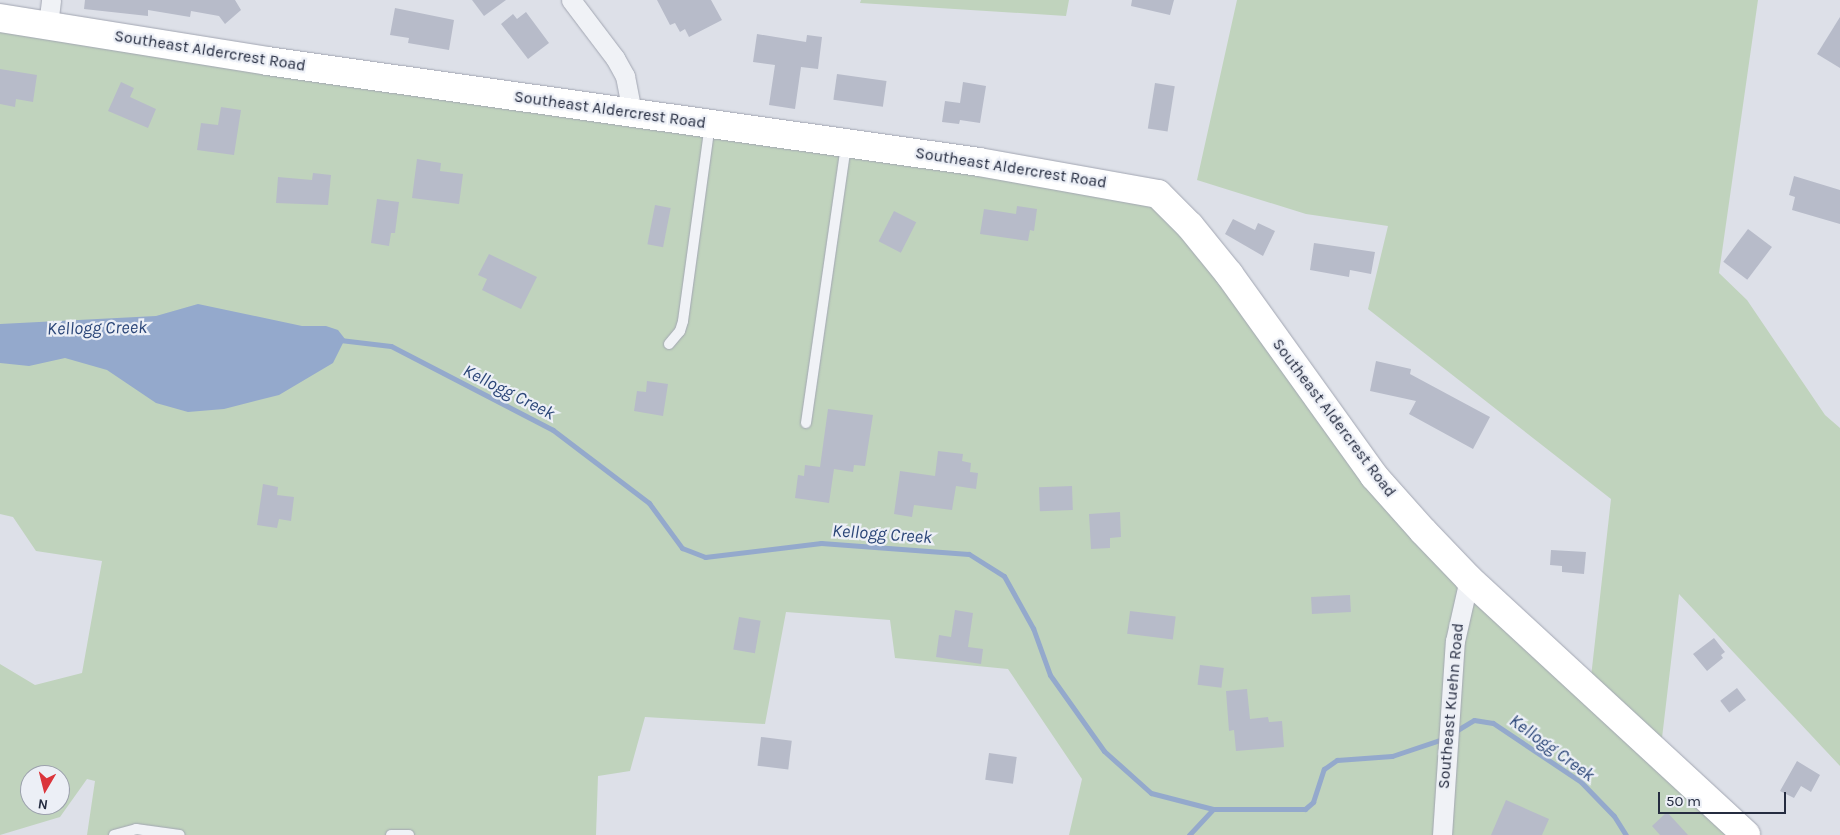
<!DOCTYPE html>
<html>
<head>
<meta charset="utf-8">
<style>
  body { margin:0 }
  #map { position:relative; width:1840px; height:835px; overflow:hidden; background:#dde0e8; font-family:Karla,sans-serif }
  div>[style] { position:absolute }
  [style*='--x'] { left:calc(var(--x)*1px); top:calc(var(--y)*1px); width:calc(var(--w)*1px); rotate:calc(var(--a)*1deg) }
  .green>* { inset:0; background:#c0d3bd }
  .water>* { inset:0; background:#94a9cc }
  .stream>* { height:5px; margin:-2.5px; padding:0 2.5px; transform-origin:2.5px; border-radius:2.5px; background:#94a9cc }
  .building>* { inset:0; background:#b7bbc9; transform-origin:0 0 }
  .roads { filter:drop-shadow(0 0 1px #a2a6b2) drop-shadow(0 0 1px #a2a6b2) }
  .lane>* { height:10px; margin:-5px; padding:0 5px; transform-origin:5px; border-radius:5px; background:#f0f2f6 }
  .street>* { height:19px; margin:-9.5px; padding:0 9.5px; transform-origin:9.5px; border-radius:9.5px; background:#f0f2f6 }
  .secondary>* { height:28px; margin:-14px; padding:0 14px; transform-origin:14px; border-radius:14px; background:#fff }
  span { translate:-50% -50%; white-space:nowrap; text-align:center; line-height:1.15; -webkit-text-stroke:4.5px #eceff6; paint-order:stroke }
  .street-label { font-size:16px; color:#252c40 }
  .water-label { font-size:18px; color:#2b4678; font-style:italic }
  .north { position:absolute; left:20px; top:765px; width:50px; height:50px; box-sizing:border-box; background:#eceff6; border:1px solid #9ca1ad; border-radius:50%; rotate:188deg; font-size:14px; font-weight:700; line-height:20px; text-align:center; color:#252c40 }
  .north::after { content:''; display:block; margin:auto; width:18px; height:22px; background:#db353c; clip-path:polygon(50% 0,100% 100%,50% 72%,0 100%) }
  .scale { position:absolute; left:1658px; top:792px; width:128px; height:22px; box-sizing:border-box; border:2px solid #252c40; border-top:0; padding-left:6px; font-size:15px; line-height:18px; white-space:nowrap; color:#252c40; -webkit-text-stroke:4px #eceff6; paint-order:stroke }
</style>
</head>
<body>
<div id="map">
  <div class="green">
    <div style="clip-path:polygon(861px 0,1069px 0,1066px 16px,860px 3px)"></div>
    <div style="clip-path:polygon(1237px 0,1758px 0,1719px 273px,1747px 300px,1825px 415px,1840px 428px,1840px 766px,1679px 594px,1662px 738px,1591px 677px,1611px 499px,1368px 309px,1388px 226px,1306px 214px,1197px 180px)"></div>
    <div style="clip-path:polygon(evenodd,0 26px,1138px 195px,1164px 207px,1370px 485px,1735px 835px,1069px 835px,1082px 779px,1008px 669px,895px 658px,890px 620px,786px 612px,765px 724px,645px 717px,630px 771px,598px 776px,596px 835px,87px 835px,95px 781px,87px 779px,60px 817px,0 835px,0 664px,35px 685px,82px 673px,102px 561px,36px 551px,13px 517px,0 514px,0 26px,30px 775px,60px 775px,60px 805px,30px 805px,30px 775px)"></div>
  </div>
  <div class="water">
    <div style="clip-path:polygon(198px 304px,302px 326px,326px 326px,338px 330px,345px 339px,333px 363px,279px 395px,224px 409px,188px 412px,156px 403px,107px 370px,65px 358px,29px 366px,0 363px,0 324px,156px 316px)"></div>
  </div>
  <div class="stream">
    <div style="--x:340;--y:340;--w:51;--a:6.7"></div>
    <div style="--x:391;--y:346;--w:182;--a:27.4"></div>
    <div style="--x:553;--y:430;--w:121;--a:37.2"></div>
    <div style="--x:649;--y:503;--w:56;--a:53.7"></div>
    <div style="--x:682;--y:548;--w:25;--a:21"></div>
    <div style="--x:705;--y:557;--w:117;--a:-6.9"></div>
    <div style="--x:821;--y:543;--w:148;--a:4.3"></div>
    <div style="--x:969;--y:554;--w:41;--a:32.2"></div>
    <div style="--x:1004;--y:576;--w:60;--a:60.9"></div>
    <div style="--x:1033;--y:628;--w:50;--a:70.1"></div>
    <div style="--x:1050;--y:675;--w:93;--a:54.6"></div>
    <div style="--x:1104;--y:751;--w:63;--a:41.8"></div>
    <div style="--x:1151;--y:793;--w:64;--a:14.5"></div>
    <div style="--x:1213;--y:809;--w:92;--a:0"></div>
    <div style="--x:1305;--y:809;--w:11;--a:-41"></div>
    <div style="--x:1313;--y:802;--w:35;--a:-72"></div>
    <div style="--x:1324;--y:769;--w:16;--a:-35"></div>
    <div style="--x:1337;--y:760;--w:55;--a:-4.2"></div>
    <div style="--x:1392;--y:756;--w:54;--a:-18.4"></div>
    <div style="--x:1454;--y:732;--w:23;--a:-31"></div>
    <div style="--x:1474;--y:720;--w:19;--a:9"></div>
    <div style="--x:1493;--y:723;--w:106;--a:33.8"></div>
    <div style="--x:1581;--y:782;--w:47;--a:45.9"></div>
    <div style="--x:1614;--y:816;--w:22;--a:58"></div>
    <div style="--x:1189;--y:835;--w:35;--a:-47"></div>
  </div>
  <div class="building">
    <div style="clip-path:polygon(85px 0,235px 0,241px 10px,225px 24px,219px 16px,191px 11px,190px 17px,148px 10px,148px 16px,84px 9px)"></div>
    <div style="clip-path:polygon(472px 0,506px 0,484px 16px)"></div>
    <div style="clip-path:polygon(657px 0,711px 0,722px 20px,689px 37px,685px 29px,680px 32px,675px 23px,670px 25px)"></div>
    <div style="clip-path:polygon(1132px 0,1174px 0,1170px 15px,1131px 6px)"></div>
    <div style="clip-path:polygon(395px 8px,454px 20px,449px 50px,408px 43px,409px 38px,390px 35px)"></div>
    <div style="clip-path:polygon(526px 12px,549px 43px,528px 59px,501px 24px,513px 14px,517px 19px)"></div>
    <div style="clip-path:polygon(1840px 17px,1840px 68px,1817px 54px)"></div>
    <div style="clip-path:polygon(757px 34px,806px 42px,807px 35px,822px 37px,818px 69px,801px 67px,795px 109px,769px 105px,775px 65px,753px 62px)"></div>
    <div style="clip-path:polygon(0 69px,37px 75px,33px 102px,16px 99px,15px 107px,0 104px)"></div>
    <div style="left:837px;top:74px;width:50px;height:26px;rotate:8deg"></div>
    <div style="clip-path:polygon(121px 82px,134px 88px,130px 97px,156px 109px,148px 128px,108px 111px)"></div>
    <div style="clip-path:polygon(963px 82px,986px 86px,980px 123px,960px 120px,959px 124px,942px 122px,945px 101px,960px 103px)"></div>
    <div style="left:1155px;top:83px;width:20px;height:46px;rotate:9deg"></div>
    <div style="clip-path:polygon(221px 107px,241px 110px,234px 155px,197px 150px,201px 123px,218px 125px)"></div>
    <div style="clip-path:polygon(417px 159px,441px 163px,440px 171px,463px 174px,459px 204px,412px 198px)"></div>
    <div style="clip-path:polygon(313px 173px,331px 175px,328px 205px,276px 203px,278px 177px,312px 180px)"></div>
    <div style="clip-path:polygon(1794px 176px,1840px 190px,1840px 224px,1792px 210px,1795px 197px,1789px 195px)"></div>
    <div style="clip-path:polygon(377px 199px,399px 202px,395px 233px,391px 233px,389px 246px,371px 243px)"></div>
    <div style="left:655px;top:205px;width:16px;height:40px;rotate:11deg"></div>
    <div style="clip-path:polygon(1017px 206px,1037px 209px,1034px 231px,1030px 230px,1028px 241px,980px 234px,984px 209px,1016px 214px)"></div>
    <div style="left:894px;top:211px;width:25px;height:34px;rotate:27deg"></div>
    <div style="clip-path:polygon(1233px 219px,1255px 230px,1258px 223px,1275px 231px,1263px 256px,1225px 234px)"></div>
    <div style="left:1748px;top:229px;width:30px;height:41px;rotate:37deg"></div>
    <div style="clip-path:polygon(1314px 243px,1375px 252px,1371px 274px,1350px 270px,1349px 277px,1310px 270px)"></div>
    <div style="clip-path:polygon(489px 254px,537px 277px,521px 309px,482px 290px,487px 279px,478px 275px)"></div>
    <div style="clip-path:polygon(1376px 361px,1411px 369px,1410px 374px,1490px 417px,1473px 449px,1409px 414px,1416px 401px,1370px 391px)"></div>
    <div style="clip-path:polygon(647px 381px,668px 384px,663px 416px,634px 411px,637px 391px,646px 392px)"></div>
    <div style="clip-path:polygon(828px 409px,873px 415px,865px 466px,854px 465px,853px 472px,834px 469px,829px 503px,795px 498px,798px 475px,804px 476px,805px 465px,820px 467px)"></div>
    <div style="clip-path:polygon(938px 451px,963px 454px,962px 461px,971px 463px,970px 472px,978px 473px,976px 489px,956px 486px,952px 510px,914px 505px,912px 517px,894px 514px,900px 471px,935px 476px)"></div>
    <div style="clip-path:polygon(263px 484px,278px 487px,277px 495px,294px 497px,291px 521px,279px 519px,277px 528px,257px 525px)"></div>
    <div style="left:1072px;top:486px;width:24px;height:33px;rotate:88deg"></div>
    <div style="clip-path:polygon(1120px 512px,1121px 537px,1110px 538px,1110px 548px,1091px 549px,1089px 514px)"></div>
    <div style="clip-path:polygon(1551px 550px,1586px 552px,1584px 574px,1562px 572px,1562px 566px,1550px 565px)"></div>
    <div style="left:1350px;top:595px;width:17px;height:39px;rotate:87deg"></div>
    <div style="clip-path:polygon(955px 610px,973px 613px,968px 647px,983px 649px,981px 664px,936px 657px,939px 635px,951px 637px)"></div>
    <div style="left:1130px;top:611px;width:46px;height:23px;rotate:7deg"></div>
    <div style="left:739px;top:617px;width:22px;height:33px;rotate:10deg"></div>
    <div style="clip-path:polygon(1714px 638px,1725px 652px,1721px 655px,1723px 658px,1707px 671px,1693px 654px)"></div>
    <div style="left:1200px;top:665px;width:24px;height:20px;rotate:7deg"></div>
    <div style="left:1737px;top:688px;width:15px;height:21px;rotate:53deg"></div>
    <div style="clip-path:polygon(1247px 689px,1250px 719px,1268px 717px,1269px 722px,1282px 721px,1284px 747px,1236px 751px,1234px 730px,1229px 731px,1226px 691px)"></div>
    <div style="left:761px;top:737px;width:31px;height:29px;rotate:7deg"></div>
    <div style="left:989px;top:753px;width:28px;height:27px;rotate:8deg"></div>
    <div style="clip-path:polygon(1797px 761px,1820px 775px,1811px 792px,1801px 786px,1794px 798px,1780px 791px)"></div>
    <div style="clip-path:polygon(1506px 800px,1549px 819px,1542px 835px,1491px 835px)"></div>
    <div style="clip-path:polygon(1667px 812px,1688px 835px,1660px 835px,1652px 826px)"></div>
  </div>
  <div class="roads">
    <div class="lane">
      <div style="--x:669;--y:344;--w:17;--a:-50"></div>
      <div style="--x:680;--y:331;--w:10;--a:-73"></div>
      <div style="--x:683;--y:321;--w:198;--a:-82.2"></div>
      <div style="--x:806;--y:423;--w:282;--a:-81.8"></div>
      <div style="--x:114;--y:835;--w:23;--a:-15"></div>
      <div style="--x:136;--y:829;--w:44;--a:7.8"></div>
      <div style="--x:391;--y:835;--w:18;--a:0"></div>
    </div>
    <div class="street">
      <div style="--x:571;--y:0;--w:73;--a:52.8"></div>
      <div style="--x:615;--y:58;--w:21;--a:61"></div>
      <div style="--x:625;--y:76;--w:38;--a:79"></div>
      <div style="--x:48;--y:25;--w:25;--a:-83"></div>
      <div style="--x:1442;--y:835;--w:194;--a:-86.2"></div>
      <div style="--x:1455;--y:641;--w:64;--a:-77.3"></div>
    </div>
    <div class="secondary">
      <div style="--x:0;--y:18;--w:270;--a:9.1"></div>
      <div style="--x:267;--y:61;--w:719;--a:8.07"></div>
      <div style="--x:979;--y:162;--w:182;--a:10.1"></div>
      <div style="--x:1158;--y:194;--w:45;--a:45"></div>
      <div style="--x:1190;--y:226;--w:62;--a:50.9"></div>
      <div style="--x:1229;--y:274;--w:249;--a:54.3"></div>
      <div style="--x:1374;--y:476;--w:74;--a:48.3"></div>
      <div style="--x:1423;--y:531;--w:66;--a:46.2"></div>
      <div style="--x:1469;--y:579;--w:377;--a:42.7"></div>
    </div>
  </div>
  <div class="street-label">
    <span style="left:210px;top:51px;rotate:9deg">Southeast Aldercrest Road</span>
    <span style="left:610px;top:110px;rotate:8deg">Southeast Aldercrest Road</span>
    <span style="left:1011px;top:168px;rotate:9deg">Southeast Aldercrest Road</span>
    <span style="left:1334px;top:418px;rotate:53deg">Southeast Aldercrest Road</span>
    <span style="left:1451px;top:706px;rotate:-85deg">Southeast Kuehn Road</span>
  </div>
  <div class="water-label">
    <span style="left:97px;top:328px;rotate:-1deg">Kellogg Creek</span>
    <span style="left:509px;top:392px;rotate:27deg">Kellogg Creek</span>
    <span style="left:882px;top:534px;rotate:4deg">Kellogg Creek</span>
    <span style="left:1552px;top:748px;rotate:36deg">Kellogg Creek</span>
  </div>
  <div class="north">N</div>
  <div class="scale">50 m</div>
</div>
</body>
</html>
